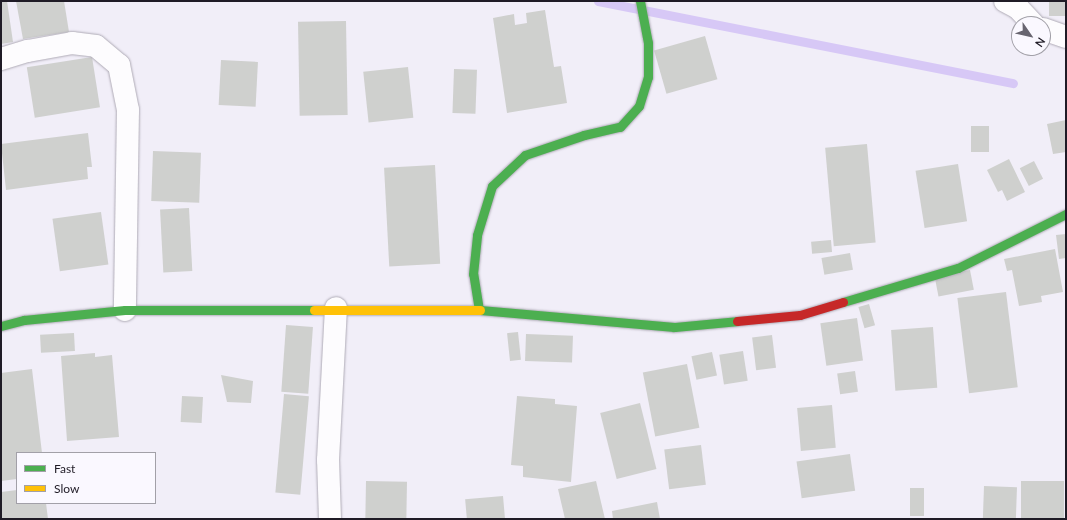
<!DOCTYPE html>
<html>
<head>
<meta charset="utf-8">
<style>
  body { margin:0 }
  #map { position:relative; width:1067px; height:520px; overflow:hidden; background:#f1eef8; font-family:Lato,sans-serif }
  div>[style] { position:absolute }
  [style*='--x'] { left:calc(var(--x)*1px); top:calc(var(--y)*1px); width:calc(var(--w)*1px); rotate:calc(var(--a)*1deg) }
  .stream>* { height:9px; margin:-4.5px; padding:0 4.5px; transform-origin:4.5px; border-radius:4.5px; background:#d7c8f6 }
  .building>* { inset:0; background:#cfd0ce; transform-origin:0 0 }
  .roads { filter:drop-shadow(0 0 1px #afabb6) drop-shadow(0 0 1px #afabb6) }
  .street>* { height:22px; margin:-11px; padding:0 11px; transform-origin:11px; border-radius:11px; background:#fdfcfe }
  .fast>* { height:9px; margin:-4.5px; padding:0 4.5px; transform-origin:4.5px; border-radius:4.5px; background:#4caf50 }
  .slow>* { height:9px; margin:-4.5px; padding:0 4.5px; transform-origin:4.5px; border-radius:4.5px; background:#ffc107 }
  .jam>* { height:9px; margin:-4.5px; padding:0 4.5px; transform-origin:4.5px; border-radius:4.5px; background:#c62828 }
  span { translate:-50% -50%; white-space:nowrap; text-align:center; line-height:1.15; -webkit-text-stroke:3px #faf8ff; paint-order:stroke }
  .frame { position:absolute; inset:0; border:2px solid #1f1b26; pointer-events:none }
  .legend { position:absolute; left:16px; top:452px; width:140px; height:52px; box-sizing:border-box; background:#faf8ff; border:1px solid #a2a0a8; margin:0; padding:5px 7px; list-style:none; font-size:12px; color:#1f1b26 }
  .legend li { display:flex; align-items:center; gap:8px; height:20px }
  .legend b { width:20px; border:1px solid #a2a0a8 }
  .north { position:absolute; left:1011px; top:16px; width:40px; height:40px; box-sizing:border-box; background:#faf8ff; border:1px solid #a2a0a8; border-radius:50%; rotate:124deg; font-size:11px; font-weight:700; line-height:16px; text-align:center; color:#1f1b26 }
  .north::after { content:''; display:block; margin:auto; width:14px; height:18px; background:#686570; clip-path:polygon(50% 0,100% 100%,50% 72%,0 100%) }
</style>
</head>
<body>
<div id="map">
  <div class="stream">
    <div style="--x:598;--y:1;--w:423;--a:11.2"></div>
  </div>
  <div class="building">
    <div style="clip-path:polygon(1px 1px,7px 1px,13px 42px,1px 44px)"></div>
    <div style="clip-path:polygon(16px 1px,64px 1px,69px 32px,23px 39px)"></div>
    <div style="left:1049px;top:1px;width:17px;height:15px"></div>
    <div style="clip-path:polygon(545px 10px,554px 67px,561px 66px,567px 103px,507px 113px,493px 18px,514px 14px,515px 25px,527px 23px,526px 13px)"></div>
    <div style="left:346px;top:21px;width:94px;height:48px;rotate:89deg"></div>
    <div style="left:705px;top:36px;width:45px;height:53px;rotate:74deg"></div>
    <div style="left:92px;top:57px;width:51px;height:66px;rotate:81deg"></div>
    <div style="left:221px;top:60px;width:37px;height:45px;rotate:3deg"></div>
    <div style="left:408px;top:67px;width:51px;height:45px;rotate:84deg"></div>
    <div style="left:454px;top:69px;width:23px;height:44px;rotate:2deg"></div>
    <div style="clip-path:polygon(1066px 120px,1066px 152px,1053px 154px,1047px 124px)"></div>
    <div style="left:989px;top:126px;width:26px;height:18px;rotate:90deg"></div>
    <div style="clip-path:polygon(88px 133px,92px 167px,87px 167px,88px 179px,6px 190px,1px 144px)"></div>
    <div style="left:867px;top:144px;width:99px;height:42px;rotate:85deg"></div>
    <div style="left:153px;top:151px;width:48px;height:50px;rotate:2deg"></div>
    <div style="clip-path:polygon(1009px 159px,1025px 192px,1007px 201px,1002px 190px,998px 192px,987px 170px)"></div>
    <div style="left:1034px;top:161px;width:20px;height:16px;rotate:63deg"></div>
    <div style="left:958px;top:164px;width:58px;height:43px;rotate:81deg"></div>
    <div style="left:435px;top:165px;width:99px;height:51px;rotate:87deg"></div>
    <div style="left:189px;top:208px;width:63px;height:29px;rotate:87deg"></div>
    <div style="left:101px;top:212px;width:53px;height:49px;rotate:82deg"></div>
    <div style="clip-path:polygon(1066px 234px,1066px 258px,1059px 259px,1056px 235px)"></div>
    <div style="left:831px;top:240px;width:12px;height:20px;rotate:85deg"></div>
    <div style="clip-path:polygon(1055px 249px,1063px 292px,1041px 296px,1042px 302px,1019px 306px,1012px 270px,1007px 271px,1004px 259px)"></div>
    <div style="left:850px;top:253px;width:17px;height:29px;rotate:80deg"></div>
    <div style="left:970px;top:270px;width:20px;height:36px;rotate:79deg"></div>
    <div style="left:1006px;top:292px;width:96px;height:49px;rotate:83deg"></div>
    <div style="left:869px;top:304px;width:22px;height:11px;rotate:74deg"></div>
    <div style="left:857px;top:318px;width:43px;height:37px;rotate:82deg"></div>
    <div style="left:286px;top:325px;width:27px;height:67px;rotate:4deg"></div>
    <div style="left:933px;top:327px;width:61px;height:42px;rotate:86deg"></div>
    <div style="left:518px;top:332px;width:28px;height:11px;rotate:84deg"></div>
    <div style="left:74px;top:333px;width:18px;height:34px;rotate:87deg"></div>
    <div style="left:526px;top:334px;width:47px;height:27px;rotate:2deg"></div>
    <div style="left:772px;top:335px;width:33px;height:20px;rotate:83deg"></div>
    <div style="left:743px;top:351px;width:30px;height:24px;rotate:81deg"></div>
    <div style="left:712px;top:352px;width:24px;height:21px;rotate:78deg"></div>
    <div style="clip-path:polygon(95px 353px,95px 357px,112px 355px,119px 437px,67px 441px,61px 356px)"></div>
    <div style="left:687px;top:364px;width:65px;height:45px;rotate:79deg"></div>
    <div style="clip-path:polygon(32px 369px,42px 453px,17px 453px,17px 479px,1px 481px,1px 373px)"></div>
    <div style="left:855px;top:371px;width:21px;height:18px;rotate:82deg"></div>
    <div style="clip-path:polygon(221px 375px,253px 381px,251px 403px,227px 402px)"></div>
    <div style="left:284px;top:394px;width:25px;height:99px;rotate:5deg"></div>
    <div style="left:182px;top:396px;width:21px;height:26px;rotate:3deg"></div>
    <div style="clip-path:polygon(517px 396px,555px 399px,555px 404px,577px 406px,571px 482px,523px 477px,523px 466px,511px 465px)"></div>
    <div style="left:640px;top:403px;width:68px;height:41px;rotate:76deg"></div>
    <div style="left:832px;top:405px;width:43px;height:35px;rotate:85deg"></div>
    <div style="left:701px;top:445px;width:40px;height:37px;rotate:83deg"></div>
    <div style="left:850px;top:454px;width:37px;height:54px;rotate:82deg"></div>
    <div style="left:366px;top:481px;width:41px;height:38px;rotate:1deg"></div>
    <div style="clip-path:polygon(596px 481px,605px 519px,565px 519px,558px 489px)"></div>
    <div style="left:1021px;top:481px;width:43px;height:38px"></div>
    <div style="left:984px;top:486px;width:33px;height:33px;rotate:2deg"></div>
    <div style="left:910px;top:488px;width:14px;height:28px"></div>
    <div style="clip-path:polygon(17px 490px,17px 503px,46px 503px,48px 519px,1px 519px,1px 492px)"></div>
    <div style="left:503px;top:496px;width:23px;height:38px;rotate:85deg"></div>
    <div style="clip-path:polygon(657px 502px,660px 519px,613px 519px,612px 511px)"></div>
  </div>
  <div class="roads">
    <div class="street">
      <div style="--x:1005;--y:1;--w:15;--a:28"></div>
      <div style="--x:1018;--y:8;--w:22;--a:47"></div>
      <div style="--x:1043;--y:29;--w:24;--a:19"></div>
      <div style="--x:1;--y:59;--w:28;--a:-17"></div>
      <div style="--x:28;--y:51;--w:45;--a:-10.3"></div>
      <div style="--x:72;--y:43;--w:24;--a:7"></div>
      <div style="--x:96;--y:46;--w:30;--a:40"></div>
      <div style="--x:119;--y:65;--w:46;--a:78.7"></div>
      <div style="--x:128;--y:110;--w:200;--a:90.9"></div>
      <div style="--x:330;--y:519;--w:59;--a:-91.9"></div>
      <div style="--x:328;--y:460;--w:152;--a:-87"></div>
    </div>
    <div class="fast">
      <div style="--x:843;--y:302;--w:120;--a:-16.5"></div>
      <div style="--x:958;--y:268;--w:121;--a:-26.6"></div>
      <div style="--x:479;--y:310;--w:36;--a:-99"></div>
      <div style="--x:473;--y:274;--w:39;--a:-84"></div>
      <div style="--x:477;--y:235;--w:51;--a:-73"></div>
      <div style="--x:492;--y:186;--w:45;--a:-43.2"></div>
      <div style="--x:525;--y:155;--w:62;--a:-18.7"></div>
      <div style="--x:584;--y:135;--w:37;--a:-13"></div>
      <div style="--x:620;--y:127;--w:28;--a:-48"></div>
      <div style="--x:639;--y:106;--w:30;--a:-73"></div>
      <div style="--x:648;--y:77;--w:34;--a:-90"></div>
      <div style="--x:648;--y:43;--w:43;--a:-100.8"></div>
      <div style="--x:480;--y:310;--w:195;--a:5"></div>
      <div style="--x:674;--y:327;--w:63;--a:-5.4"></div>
      <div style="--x:1;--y:326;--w:24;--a:-15"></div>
      <div style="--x:24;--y:320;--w:101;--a:-5.7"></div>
      <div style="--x:125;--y:310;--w:189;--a:0"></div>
    </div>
    <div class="slow">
      <div style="--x:314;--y:310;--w:166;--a:0"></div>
    </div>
    <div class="jam">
      <div style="--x:737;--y:321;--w:63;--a:-5.4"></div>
      <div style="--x:800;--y:315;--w:45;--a:-16.8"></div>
    </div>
  </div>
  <div class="frame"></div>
  <ul class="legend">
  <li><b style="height:5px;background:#4caf50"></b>Fast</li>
  <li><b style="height:5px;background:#ffc107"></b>Slow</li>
  </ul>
  <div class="north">N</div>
</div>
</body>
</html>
